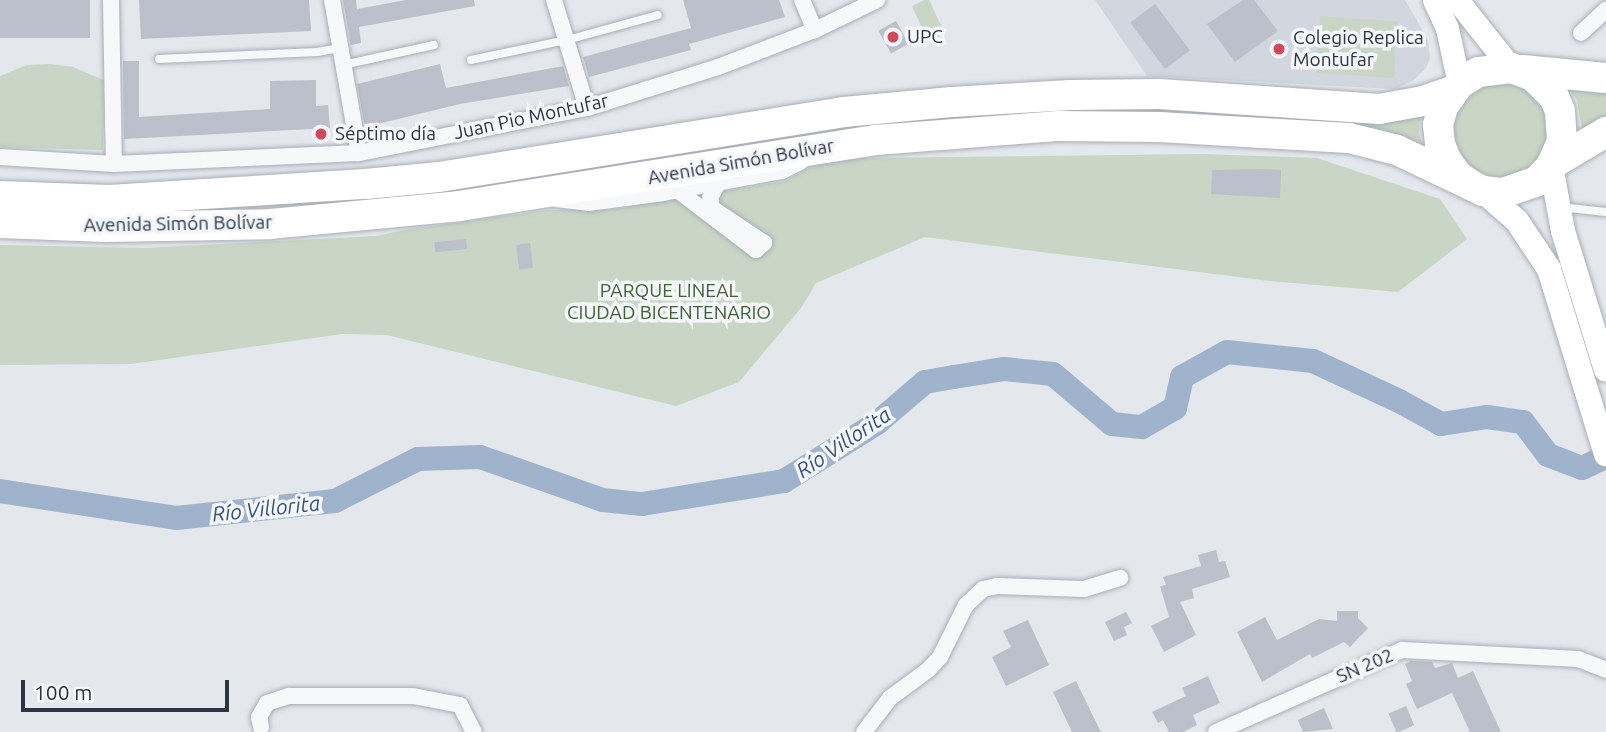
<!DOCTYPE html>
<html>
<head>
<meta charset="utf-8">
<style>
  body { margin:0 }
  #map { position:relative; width:1606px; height:732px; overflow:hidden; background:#e4e7ec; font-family:Ubuntu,sans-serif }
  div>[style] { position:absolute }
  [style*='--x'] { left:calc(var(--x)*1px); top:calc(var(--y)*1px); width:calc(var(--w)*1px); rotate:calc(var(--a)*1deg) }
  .built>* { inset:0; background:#d2d6de }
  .green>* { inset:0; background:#c9d6c5; transform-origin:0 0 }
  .river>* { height:24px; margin:-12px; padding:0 12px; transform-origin:12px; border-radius:12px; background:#9fb4cc }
  .building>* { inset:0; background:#bbc0ca; transform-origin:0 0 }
  .roads { filter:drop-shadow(0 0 2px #a9aeb7) drop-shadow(0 0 2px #a9aeb7) }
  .lane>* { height:8px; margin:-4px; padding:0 4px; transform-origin:4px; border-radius:4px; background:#f7f8fa }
  .street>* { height:16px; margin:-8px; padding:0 8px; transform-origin:8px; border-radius:8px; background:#f7f8fa }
  .secondary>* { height:23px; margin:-11.5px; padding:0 11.5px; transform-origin:11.5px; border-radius:11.5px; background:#fff }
  .primary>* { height:24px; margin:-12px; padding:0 12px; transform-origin:12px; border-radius:12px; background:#fff }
  .highway>* { height:30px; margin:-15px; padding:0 15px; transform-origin:15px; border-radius:15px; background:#fff }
  .dots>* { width:19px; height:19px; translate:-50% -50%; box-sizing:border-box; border:4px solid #f4f6f9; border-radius:50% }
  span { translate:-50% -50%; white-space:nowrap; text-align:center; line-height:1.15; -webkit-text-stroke:7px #f4f6f9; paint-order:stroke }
  .poi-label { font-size:19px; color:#2b3445 }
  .left { translate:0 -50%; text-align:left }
  .street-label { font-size:19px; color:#2b3445 }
  .park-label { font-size:19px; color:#3f6138 }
  .water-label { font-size:21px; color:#34527a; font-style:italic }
  .scale { position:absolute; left:21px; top:680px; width:208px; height:32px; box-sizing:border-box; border:4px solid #2b3445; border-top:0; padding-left:9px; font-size:21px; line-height:24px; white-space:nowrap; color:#2b3445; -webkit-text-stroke:5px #f4f6f9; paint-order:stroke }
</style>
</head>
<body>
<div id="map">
  <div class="built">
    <div style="clip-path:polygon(1095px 0,1405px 0,1428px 40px,1430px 58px,1426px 68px,1414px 80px,1395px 89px,1147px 76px)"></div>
  </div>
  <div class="green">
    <div style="clip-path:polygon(925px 0,929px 0,945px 34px,928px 41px,912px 6px)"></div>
    <div style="left:1320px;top:16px;width:78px;height:57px;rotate:4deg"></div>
    <div style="clip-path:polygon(50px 64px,73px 67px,104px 80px,103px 150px,0 147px,0 76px,27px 65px)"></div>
    <div style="clip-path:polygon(1482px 77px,1536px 84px,1560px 133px,1515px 186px,1463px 171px,1447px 119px)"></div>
    <div style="clip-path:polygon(1564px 82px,1606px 93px,1606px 115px,1582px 130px,1577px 100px)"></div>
    <div style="clip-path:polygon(1099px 104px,1391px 120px,1420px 117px,1419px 133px,1423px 147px,1300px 121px,1249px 116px,1098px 110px,1003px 115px,348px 202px,104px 215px,816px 127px)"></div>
    <div style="clip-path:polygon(1204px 154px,1317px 158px,1440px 199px,1467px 239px,1398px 292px,1269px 281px,925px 237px,816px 283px,801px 308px,739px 382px,676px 406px,387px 335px,342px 334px,131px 364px,0 365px,0 245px,143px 248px,377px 236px,403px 230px,548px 210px,609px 210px,785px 181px,816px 164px,864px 158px)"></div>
  </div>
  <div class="river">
    <div style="--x:0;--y:491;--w:178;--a:8.7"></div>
    <div style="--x:176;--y:518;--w:160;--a:-6.1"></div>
    <div style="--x:335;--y:501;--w:93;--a:-26.8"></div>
    <div style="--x:418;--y:459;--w:62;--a:-1.8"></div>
    <div style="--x:480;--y:457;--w:130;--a:19.3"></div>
    <div style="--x:603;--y:500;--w:39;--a:6"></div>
    <div style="--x:642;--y:504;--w:144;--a:-9.2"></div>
    <div style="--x:784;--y:481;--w:110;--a:-31.9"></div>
    <div style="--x:877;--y:423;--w:63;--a:-40.5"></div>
    <div style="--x:925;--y:382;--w:29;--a:-10"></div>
    <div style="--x:954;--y:377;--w:51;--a:-9.1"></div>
    <div style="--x:1004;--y:369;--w:49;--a:5.8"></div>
    <div style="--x:1053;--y:374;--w:77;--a:40.3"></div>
    <div style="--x:1112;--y:424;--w:30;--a:6"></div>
    <div style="--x:1142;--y:427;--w:38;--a:-30"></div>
    <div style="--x:1175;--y:408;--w:32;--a:-77"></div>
    <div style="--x:1182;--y:377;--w:51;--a:-29.1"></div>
    <div style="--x:1227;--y:352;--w:86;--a:6"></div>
    <div style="--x:1313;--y:361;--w:95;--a:24.9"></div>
    <div style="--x:1399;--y:401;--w:48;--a:28.7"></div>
    <div style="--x:1441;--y:424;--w:47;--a:-8.7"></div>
    <div style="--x:1487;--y:417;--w:36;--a:8"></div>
    <div style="--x:1523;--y:422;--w:41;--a:52.9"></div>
    <div style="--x:1548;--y:455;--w:36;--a:21"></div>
    <div style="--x:1582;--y:468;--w:26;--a:-25"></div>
  </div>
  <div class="building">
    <div style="left:0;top:0;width:90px;height:38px"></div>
    <div style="clip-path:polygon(139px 0,309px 0,311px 31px,141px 39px)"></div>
    <div style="clip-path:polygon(343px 0,356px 0,357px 9px,406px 0,474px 0,475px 6px,359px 27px,361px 43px,351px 45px)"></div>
    <div style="clip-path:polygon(683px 0,779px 0,785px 17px,689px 44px,691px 50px,589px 77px,583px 57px,691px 28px)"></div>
    <div style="clip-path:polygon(1243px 0,1254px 0,1278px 31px,1235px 62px,1207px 24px)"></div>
    <div style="left:1155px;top:4px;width:58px;height:31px;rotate:53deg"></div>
    <div style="left:896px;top:21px;width:26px;height:20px;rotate:61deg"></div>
    <div style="clip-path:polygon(123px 61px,139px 61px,139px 117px,270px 109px,270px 81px,316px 80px,316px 106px,328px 105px,330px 128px,124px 139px)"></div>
    <div style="clip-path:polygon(440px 64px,446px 88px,563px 66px,569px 86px,460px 104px,365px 127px,357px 84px)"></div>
    <div style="clip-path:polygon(1264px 169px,1281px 170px,1280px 198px,1211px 194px,1212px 170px)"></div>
    <div style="left:466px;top:239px;width:10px;height:32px;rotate:84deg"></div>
    <div style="left:530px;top:243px;width:25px;height:14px;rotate:83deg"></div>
    <div style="clip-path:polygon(1216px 550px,1219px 562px,1225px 561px,1230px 577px,1192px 589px,1194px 598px,1180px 602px,1196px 635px,1164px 652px,1151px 626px,1169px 617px,1160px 586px,1166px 585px,1163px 577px,1201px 566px,1198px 555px)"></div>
    <div style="clip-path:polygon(1337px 611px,1358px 611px,1358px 618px,1368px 628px,1350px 647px,1344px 642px,1312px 658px,1310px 654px,1262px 682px,1237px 632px,1265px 617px,1277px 640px,1319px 619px,1337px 621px)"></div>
    <div style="clip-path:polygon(1126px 612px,1132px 623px,1124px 627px,1127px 635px,1114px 641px,1105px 622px)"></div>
    <div style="clip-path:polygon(1028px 620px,1049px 665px,1006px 686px,992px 657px,1011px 647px,1003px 631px)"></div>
    <div style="clip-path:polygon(1411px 661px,1432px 662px,1435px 668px,1452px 663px,1458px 678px,1473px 671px,1501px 732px,1470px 732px,1452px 693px,1417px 709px,1406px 684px,1412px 681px,1405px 664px)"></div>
    <div style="clip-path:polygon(1208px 676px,1220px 703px,1193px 715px,1197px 725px,1183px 732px,1169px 732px,1163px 720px,1158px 723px,1152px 712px,1186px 696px,1182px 688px)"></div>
    <div style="clip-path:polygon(1076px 681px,1094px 718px,1101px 732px,1072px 732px,1053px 692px)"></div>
    <div style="left:1406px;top:706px;width:21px;height:19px;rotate:67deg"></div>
    <div style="clip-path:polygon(1324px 708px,1333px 729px,1303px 732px,1298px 720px)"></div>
  </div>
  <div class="roads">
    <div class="lane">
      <div style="--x:159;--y:59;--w:158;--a:-2.5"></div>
      <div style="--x:317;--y:52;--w:23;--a:-10"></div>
      <div style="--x:471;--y:60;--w:98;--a:-11.8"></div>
      <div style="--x:567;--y:40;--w:94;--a:-15.4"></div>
      <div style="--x:343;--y:65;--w:93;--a:-12.4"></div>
      <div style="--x:1560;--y:207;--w:46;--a:6.2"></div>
    </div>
    <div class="street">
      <div style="--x:111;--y:0;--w:164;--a:89"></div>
      <div style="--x:332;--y:0;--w:155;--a:80"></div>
      <div style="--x:554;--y:0;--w:113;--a:73"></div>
      <div style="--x:802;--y:0;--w:33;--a:67"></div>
      <div style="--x:1581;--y:33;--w:34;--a:-43"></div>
      <div style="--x:0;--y:157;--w:114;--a:3.5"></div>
      <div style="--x:114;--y:164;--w:245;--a:-2.6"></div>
      <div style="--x:359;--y:153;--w:232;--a:-11.2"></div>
      <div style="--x:587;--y:108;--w:137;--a:-17.4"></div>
      <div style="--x:718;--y:67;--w:104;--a:-20.9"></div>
      <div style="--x:815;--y:30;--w:69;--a:-25.8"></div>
      <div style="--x:677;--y:190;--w:99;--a:37.2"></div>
      <div style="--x:756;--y:250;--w:11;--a:-41"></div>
      <div style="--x:764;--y:243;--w:63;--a:-146.1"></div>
      <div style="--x:712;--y:208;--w:10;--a:-101"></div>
      <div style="--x:710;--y:198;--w:19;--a:-62"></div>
      <div style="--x:556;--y:199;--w:32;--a:7"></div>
      <div style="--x:588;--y:203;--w:76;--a:-7.6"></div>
      <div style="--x:663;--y:193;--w:121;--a:-10.5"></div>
      <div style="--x:782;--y:171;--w:22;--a:-27"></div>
      <div style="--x:261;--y:727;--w:10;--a:-101"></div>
      <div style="--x:259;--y:717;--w:16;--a:-60"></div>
      <div style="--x:267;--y:703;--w:23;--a:-18"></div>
      <div style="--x:289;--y:696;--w:124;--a:0"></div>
      <div style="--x:413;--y:696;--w:48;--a:10.8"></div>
      <div style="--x:460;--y:705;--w:30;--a:63"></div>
      <div style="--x:864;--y:732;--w:43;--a:-52.6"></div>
      <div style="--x:890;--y:698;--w:47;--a:-36.4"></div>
      <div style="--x:928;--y:670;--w:18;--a:-47"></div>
      <div style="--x:940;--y:657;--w:58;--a:-63.4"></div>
      <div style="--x:966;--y:605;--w:23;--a:-43"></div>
      <div style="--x:983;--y:589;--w:14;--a:-12"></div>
      <div style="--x:997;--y:586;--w:87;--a:2"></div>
      <div style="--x:1084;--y:589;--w:38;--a:-17"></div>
      <div style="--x:1216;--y:732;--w:203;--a:-23.8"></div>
      <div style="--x:1402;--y:650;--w:176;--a:2.9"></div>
      <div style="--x:1578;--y:659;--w:30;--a:21"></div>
    </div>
    <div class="secondary">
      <div style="--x:1434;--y:0;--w:31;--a:65"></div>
      <div style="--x:1447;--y:28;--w:57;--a:77.9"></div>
      <div style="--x:1457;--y:0;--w:87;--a:51.5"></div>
    </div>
    <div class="primary">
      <div style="--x:1551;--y:166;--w:66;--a:79.5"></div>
      <div style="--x:1563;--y:231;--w:145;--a:72.8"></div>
      <div style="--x:1483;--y:191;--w:45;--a:41.4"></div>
      <div style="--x:1517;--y:221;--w:58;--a:56.3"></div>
      <div style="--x:1549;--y:269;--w:194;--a:72.9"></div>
    </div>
    <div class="highway">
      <div style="--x:1523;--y:70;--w:83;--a:5.5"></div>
      <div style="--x:1552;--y:164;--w:63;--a:-30.7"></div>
      <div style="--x:0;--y:196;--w:109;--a:2.1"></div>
      <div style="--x:109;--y:200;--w:257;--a:-3.6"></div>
      <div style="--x:366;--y:184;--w:73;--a:-5.5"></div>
      <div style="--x:439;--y:177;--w:410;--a:-9.1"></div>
      <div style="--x:844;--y:112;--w:108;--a:-5.3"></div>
      <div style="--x:952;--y:102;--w:118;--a:-3.4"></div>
      <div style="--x:1070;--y:95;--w:89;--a:-0.6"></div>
      <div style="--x:1159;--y:94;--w:221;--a:3.9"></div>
      <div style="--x:1379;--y:109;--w:45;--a:-10.3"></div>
      <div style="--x:1423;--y:101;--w:31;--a:-19"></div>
      <div style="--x:0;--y:223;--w:106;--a:2.2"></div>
      <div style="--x:106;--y:227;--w:164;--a:-1"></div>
      <div style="--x:270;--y:224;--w:190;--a:-5.4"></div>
      <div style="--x:459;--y:206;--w:422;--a:-9"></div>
      <div style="--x:876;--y:140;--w:184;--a:-4.4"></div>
      <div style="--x:1059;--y:126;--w:100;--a:0.6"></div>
      <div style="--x:1159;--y:127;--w:190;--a:3.3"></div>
      <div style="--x:1349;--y:138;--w:49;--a:14"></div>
      <div style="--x:1397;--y:150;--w:95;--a:25.5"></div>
      <div style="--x:1483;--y:191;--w:20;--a:6"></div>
      <div style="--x:1503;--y:193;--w:36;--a:-19"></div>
      <div style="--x:1537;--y:181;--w:21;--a:-47"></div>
      <div style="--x:1551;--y:166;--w:27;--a:-66"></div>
      <div style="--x:1562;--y:141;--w:30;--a:-94"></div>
      <div style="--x:1560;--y:111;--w:15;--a:-113"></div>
      <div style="--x:1554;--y:97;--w:30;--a:-135"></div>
      <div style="--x:1533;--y:76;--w:23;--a:-160"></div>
      <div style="--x:1511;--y:68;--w:33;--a:173"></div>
      <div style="--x:1478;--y:72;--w:22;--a:148"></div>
      <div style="--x:1459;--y:84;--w:28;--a:125"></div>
      <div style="--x:1443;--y:107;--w:19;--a:106"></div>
      <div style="--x:1438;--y:125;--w:19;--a:84"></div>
      <div style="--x:1440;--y:144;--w:18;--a:68"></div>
      <div style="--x:1447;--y:161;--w:19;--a:54"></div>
      <div style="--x:1458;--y:176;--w:18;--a:34"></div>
    </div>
  </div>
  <div class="dots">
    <div style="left:893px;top:37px;background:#d1495b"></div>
    <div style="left:1279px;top:49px;background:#d1495b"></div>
    <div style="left:321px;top:134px;background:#d1495b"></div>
  </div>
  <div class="poi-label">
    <span class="left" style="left:907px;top:37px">UPC</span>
    <span class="left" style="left:1293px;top:49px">Colegio Replica<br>Montufar</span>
    <span class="left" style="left:335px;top:134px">Séptimo día</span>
  </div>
  <div class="street-label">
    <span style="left:531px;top:117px;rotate:-12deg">Juan Pio Montufar</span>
    <span style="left:741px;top:162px;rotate:-10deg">Avenida Simón Bolívar</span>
    <span style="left:178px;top:224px;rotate:-1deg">Avenida Simón Bolívar</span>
    <span style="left:1365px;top:666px;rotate:-23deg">SN 202</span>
  </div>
  <div class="park-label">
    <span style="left:669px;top:302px">PARQUE LINEAL<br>CIUDAD BICENTENARIO</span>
  </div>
  <div class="water-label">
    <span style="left:843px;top:442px;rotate:-34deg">Río Villorita</span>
    <span style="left:266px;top:508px;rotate:-6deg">Río Villorita</span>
  </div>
  <div class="scale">100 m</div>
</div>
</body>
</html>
